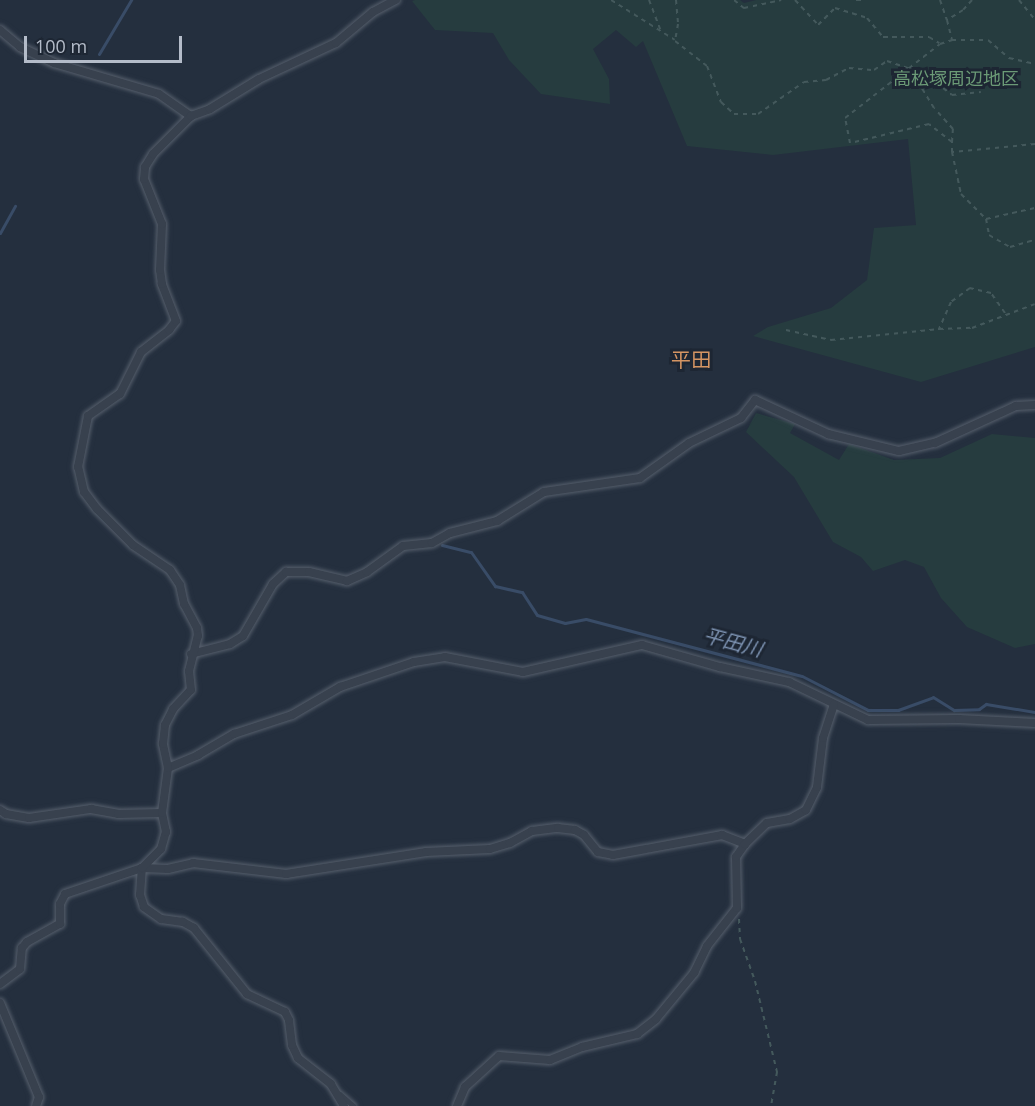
<!DOCTYPE html>
<html>
<head>
<meta charset="utf-8">
<style>
  body { margin:0 }
  #map { position:relative; width:1035px; height:1106px; overflow:hidden; background:#242f3e; font-family:"Open Sans","Noto Sans JP",sans-serif }
  div>[style] { position:absolute }
  [style*='--x'] { left:calc(var(--x)*1px); top:calc(var(--y)*1px); width:calc(var(--w)*1px); rotate:calc(var(--a)*1deg) }
  .green>* { inset:0; background:#263c3f }
  .stream>* { height:3px; margin:-1.5px; padding:0 1.5px; transform-origin:1.5px; border-radius:1.5px; background:#394c67 }
  .path>* { height:2px; margin-top:-1px; transform-origin:0; background:repeating-linear-gradient(90deg,#44595c 0 4.5px,transparent 0 9px) }
  .roads { filter:drop-shadow(0 0 2px #565f6c) drop-shadow(0 0 2px #565f6c) }
  .lane>* { height:4.5px; margin:-2.25px; padding:0 2.25px; transform-origin:2.25px; border-radius:2.25px; background:#38414e }
  .street>* { height:8px; margin:-4px; padding:0 4px; transform-origin:4px; border-radius:4px; background:#38414e }
  span { translate:-50% -50%; white-space:nowrap; text-align:center; line-height:1.15; -webkit-text-stroke:6px #1d2633; paint-order:stroke }
  .park-label { font-size:18px; color:#6b9a76 }
  .neighbourhood-label { font-size:20px; color:#d59563 }
  .water-label { font-size:20px; color:#7c92b1; font-style:italic }
  .scale { position:absolute; left:24px; top:36px; width:158px; height:27px; box-sizing:border-box; border:3px solid #b4bcc9; border-top:0; padding-left:8px; font-size:18px; line-height:21px; white-space:nowrap; color:#b4bcc9; -webkit-text-stroke:4px #1d2633; paint-order:stroke }
</style>
</head>
<body>
<div id="map">
  <div class="green">
    <div style="clip-path:polygon(415px 0,740px 0,744px 3px,756px 0,1035px 0,1035px 347px,921px 382px,753px 336px,768px 327px,831px 308px,867px 280px,874px 228px,916px 225px,908px 139px,773px 155px,687px 146px,643px 41px,636px 47px,616px 30px,593px 49px,609px 79px,610px 104px,541px 94px,509px 60px,493px 33px,435px 30px,412px 1px)"></div>
    <div style="clip-path:polygon(756px 413px,795px 424px,790px 433px,839px 460px,849px 444px,894px 460px,940px 458px,992px 434px,1035px 438px,1035px 644px,1015px 648px,967px 627px,941px 598px,924px 567px,905px 560px,873px 571px,861px 557px,833px 542px,794px 477px,746px 432px)"></div>
  </div>
  <div class="stream">
    <div style="--x:99;--y:54;--w:63;--a:-59.3"></div>
    <div style="--x:0;--y:233;--w:31;--a:-61"></div>
    <div style="--x:442;--y:545;--w:30;--a:14"></div>
    <div style="--x:471;--y:552;--w:42;--a:54.8"></div>
    <div style="--x:495;--y:586;--w:28;--a:13"></div>
    <div style="--x:522;--y:592;--w:27;--a:57"></div>
    <div style="--x:537;--y:615;--w:29;--a:16"></div>
    <div style="--x:565;--y:623;--w:21;--a:-11"></div>
    <div style="--x:586;--y:619;--w:223;--a:14.8"></div>
    <div style="--x:802;--y:676;--w:74;--a:27.3"></div>
    <div style="--x:868;--y:710;--w:30;--a:0"></div>
    <div style="--x:898;--y:710;--w:37;--a:-20"></div>
    <div style="--x:933;--y:697;--w:25;--a:32"></div>
    <div style="--x:954;--y:710;--w:25;--a:-2"></div>
    <div style="--x:979;--y:709;--w:9;--a:-36"></div>
    <div style="--x:986;--y:704;--w:50;--a:9.3"></div>
  </div>
  <div class="path">
    <div style="--x:611;--y:0;--w:75;--a:32"></div>
    <div style="--x:649;--y:0;--w:34;--a:69"></div>
    <div style="--x:676;--y:0;--w:24;--a:85"></div>
    <div style="--x:678;--y:24;--w:17;--a:100"></div>
    <div style="--x:675;--y:41;--w:41;--a:38"></div>
    <div style="--x:707;--y:66;--w:39;--a:69"></div>
    <div style="--x:721;--y:102;--w:18;--a:43"></div>
    <div style="--x:734;--y:114;--w:24;--a:0"></div>
    <div style="--x:758;--y:114;--w:56;--a:-34.8"></div>
    <div style="--x:804;--y:82;--w:22;--a:-5"></div>
    <div style="--x:826;--y:80;--w:26;--a:-28"></div>
    <div style="--x:849;--y:68;--w:25;--a:5"></div>
    <div style="--x:874;--y:70;--w:16;--a:-35"></div>
    <div style="--x:887;--y:61;--w:24;--a:19"></div>
    <div style="--x:734;--y:0;--w:13;--a:39"></div>
    <div style="--x:744;--y:8;--w:38;--a:-12"></div>
    <div style="--x:795;--y:0;--w:34;--a:47"></div>
    <div style="--x:818;--y:25;--w:24;--a:-45"></div>
    <div style="--x:835;--y:8;--w:34;--a:17"></div>
    <div style="--x:867;--y:18;--w:25;--a:50"></div>
    <div style="--x:883;--y:37;--w:46;--a:0"></div>
    <div style="--x:929;--y:37;--w:12;--a:31"></div>
    <div style="--x:856;--y:0;--w:9;--a:0"></div>
    <div style="--x:940;--y:0;--w:21;--a:71"></div>
    <div style="--x:972;--y:0;--w:13;--a:132"></div>
    <div style="--x:963;--y:10;--w:19;--a:148"></div>
    <div style="--x:947;--y:20;--w:21;--a:76"></div>
    <div style="--x:952;--y:40;--w:36;--a:0"></div>
    <div style="--x:988;--y:40;--w:28;--a:41"></div>
    <div style="--x:1009;--y:58;--w:27;--a:13"></div>
    <div style="--x:1019;--y:0;--w:26;--a:51"></div>
    <div style="--x:952;--y:142;--w:13;--a:-86"></div>
    <div style="--x:953;--y:129;--w:28;--a:-132"></div>
    <div style="--x:934;--y:108;--w:46;--a:-121.6"></div>
    <div style="--x:910;--y:69;--w:21;--a:23"></div>
    <div style="--x:929;--y:77;--w:29;--a:38"></div>
    <div style="--x:952;--y:95;--w:29;--a:-6"></div>
    <div style="--x:1035;--y:144;--w:83;--a:174.5"></div>
    <div style="--x:952;--y:152;--w:43;--a:77.9"></div>
    <div style="--x:961;--y:194;--w:35;--a:45"></div>
    <div style="--x:986;--y:219;--w:50;--a:-12.7"></div>
    <div style="--x:952;--y:152;--w:10;--a:-90"></div>
    <div style="--x:952;--y:142;--w:29;--a:-142"></div>
    <div style="--x:929;--y:124;--w:81;--a:166.5"></div>
    <div style="--x:850;--y:143;--w:25;--a:-101"></div>
    <div style="--x:845;--y:118;--w:120;--a:-37.9"></div>
    <div style="--x:940;--y:44;--w:13;--a:-18"></div>
    <div style="--x:986;--y:219;--w:16;--a:79"></div>
    <div style="--x:989;--y:235;--w:24;--a:30"></div>
    <div style="--x:1010;--y:247;--w:26;--a:-16"></div>
    <div style="--x:1005;--y:313;--w:24;--a:-125"></div>
    <div style="--x:991;--y:293;--w:22;--a:-167"></div>
    <div style="--x:970;--y:288;--w:24;--a:144"></div>
    <div style="--x:951;--y:302;--w:30;--a:114"></div>
    <div style="--x:939;--y:329;--w:33;--a:-2"></div>
    <div style="--x:972;--y:328;--w:67;--a:-20.9"></div>
    <div style="--x:786;--y:330;--w:46;--a:12.5"></div>
    <div style="--x:831;--y:340;--w:109;--a:-5.8"></div>
    <div style="--x:739;--y:919;--w:20;--a:87"></div>
    <div style="--x:740;--y:939;--w:45;--a:70.3"></div>
    <div style="--x:755;--y:981;--w:94;--a:76.4"></div>
    <div style="--x:777;--y:1072;--w:35;--a:100"></div>
  </div>
  <div class="roads">
    <div class="lane">
      <div style="--x:340;--y:1094;--w:18;--a:41"></div>
    </div>
    <div class="street">
      <div style="--x:0;--y:30;--w:26;--a:40"></div>
      <div style="--x:20;--y:47;--w:38;--a:25"></div>
      <div style="--x:54;--y:63;--w:109;--a:16.4"></div>
      <div style="--x:159;--y:94;--w:39;--a:35"></div>
      <div style="--x:191;--y:654;--w:40;--a:-14.4"></div>
      <div style="--x:230;--y:644;--w:15;--a:-32"></div>
      <div style="--x:243;--y:636;--w:60;--a:-60"></div>
      <div style="--x:273;--y:584;--w:18;--a:-43"></div>
      <div style="--x:286;--y:572;--w:23;--a:0"></div>
      <div style="--x:309;--y:572;--w:39;--a:13"></div>
      <div style="--x:347;--y:581;--w:22;--a:-24"></div>
      <div style="--x:367;--y:572;--w:44;--a:-35.8"></div>
      <div style="--x:403;--y:546;--w:29;--a:-6"></div>
      <div style="--x:432;--y:543;--w:21;--a:-29"></div>
      <div style="--x:450;--y:533;--w:49;--a:-14.3"></div>
      <div style="--x:497;--y:521;--w:55;--a:-31.7"></div>
      <div style="--x:544;--y:492;--w:97;--a:-8.3"></div>
      <div style="--x:640;--y:478;--w:60;--a:-35.5"></div>
      <div style="--x:689;--y:443;--w:58;--a:-25.7"></div>
      <div style="--x:741;--y:418;--w:23;--a:-52"></div>
      <div style="--x:755;--y:400;--w:81;--a:25"></div>
      <div style="--x:828;--y:434;--w:73;--a:13.5"></div>
      <div style="--x:899;--y:451;--w:37;--a:-13"></div>
      <div style="--x:935;--y:443;--w:89;--a:-24.6"></div>
      <div style="--x:1016;--y:406;--w:19;--a:-3"></div>
      <div style="--x:168;--y:768;--w:33;--a:-23"></div>
      <div style="--x:198;--y:755;--w:42;--a:-30.3"></div>
      <div style="--x:234;--y:734;--w:61;--a:-18.1"></div>
      <div style="--x:292;--y:715;--w:56;--a:-30.3"></div>
      <div style="--x:340;--y:687;--w:78;--a:-18.7"></div>
      <div style="--x:414;--y:662;--w:31;--a:-9"></div>
      <div style="--x:445;--y:657;--w:79;--a:10.9"></div>
      <div style="--x:523;--y:672;--w:122;--a:-12.8"></div>
      <div style="--x:642;--y:645;--w:81;--a:15.8"></div>
      <div style="--x:720;--y:667;--w:71;--a:12.3"></div>
      <div style="--x:789;--y:682;--w:88;--a:25.7"></div>
      <div style="--x:868;--y:720;--w:91;--a:-0.6"></div>
      <div style="--x:959;--y:719;--w:76;--a:3"></div>
      <div style="--x:0;--y:810;--w:7;--a:34"></div>
      <div style="--x:6;--y:814;--w:23;--a:10"></div>
      <div style="--x:29;--y:818;--w:63;--a:-8.3"></div>
      <div style="--x:91;--y:809;--w:27;--a:10"></div>
      <div style="--x:118;--y:814;--w:44;--a:-1.3"></div>
      <div style="--x:0;--y:984;--w:25;--a:-37"></div>
      <div style="--x:20;--y:969;--w:21;--a:-85"></div>
      <div style="--x:22;--y:948;--w:8;--a:-50"></div>
      <div style="--x:27;--y:942;--w:38;--a:-29"></div>
      <div style="--x:60;--y:924;--w:20;--a:-90"></div>
      <div style="--x:60;--y:904;--w:11;--a:-63"></div>
      <div style="--x:65;--y:894;--w:81;--a:-18.7"></div>
      <div style="--x:142;--y:868;--w:26;--a:2"></div>
      <div style="--x:168;--y:869;--w:26;--a:-13"></div>
      <div style="--x:193;--y:863;--w:94;--a:6.7"></div>
      <div style="--x:286;--y:874;--w:142;--a:-8.9"></div>
      <div style="--x:426;--y:852;--w:64;--a:-2.7"></div>
      <div style="--x:490;--y:849;--w:21;--a:-17"></div>
      <div style="--x:510;--y:843;--w:25;--a:-29"></div>
      <div style="--x:532;--y:831;--w:26;--a:-7"></div>
      <div style="--x:558;--y:828;--w:17;--a:7"></div>
      <div style="--x:575;--y:830;--w:10;--a:29"></div>
      <div style="--x:584;--y:835;--w:22;--a:51"></div>
      <div style="--x:598;--y:852;--w:15;--a:11"></div>
      <div style="--x:613;--y:855;--w:111;--a:-10.4"></div>
      <div style="--x:722;--y:835;--w:25;--a:21"></div>
      <div style="--x:0;--y:1003;--w:102;--a:67.5"></div>
      <div style="--x:39;--y:1097;--w:9;--a:108"></div>
      <div style="--x:344;--y:1106;--w:26;--a:-121"></div>
      <div style="--x:331;--y:1084;--w:42;--a:-141.8"></div>
      <div style="--x:298;--y:1058;--w:14;--a:-115"></div>
      <div style="--x:292;--y:1045;--w:25;--a:-97"></div>
      <div style="--x:289;--y:1020;--w:9;--a:-117"></div>
      <div style="--x:285;--y:1012;--w:42;--a:-154.7"></div>
      <div style="--x:247;--y:994;--w:85;--a:-128.8"></div>
      <div style="--x:194;--y:928;--w:13;--a:-151"></div>
      <div style="--x:183;--y:922;--w:22;--a:-172"></div>
      <div style="--x:161;--y:919;--w:21;--a:-145"></div>
      <div style="--x:144;--y:907;--w:13;--a:-108"></div>
      <div style="--x:140;--y:895;--w:27;--a:-86"></div>
      <div style="--x:142;--y:868;--w:27;--a:-45"></div>
      <div style="--x:161;--y:849;--w:18;--a:-74"></div>
      <div style="--x:166;--y:832;--w:19;--a:-102"></div>
      <div style="--x:162;--y:813;--w:45;--a:-82.4"></div>
      <div style="--x:168;--y:768;--w:25;--a:-102"></div>
      <div style="--x:163;--y:744;--w:19;--a:-84"></div>
      <div style="--x:165;--y:725;--w:18;--a:-63"></div>
      <div style="--x:173;--y:709;--w:26;--a:-47"></div>
      <div style="--x:191;--y:690;--w:19;--a:-96"></div>
      <div style="--x:189;--y:671;--w:36;--a:-76"></div>
      <div style="--x:198;--y:636;--w:8;--a:-97"></div>
      <div style="--x:197;--y:628;--w:27;--a:-118"></div>
      <div style="--x:184;--y:604;--w:19;--a:-102"></div>
      <div style="--x:180;--y:585;--w:18;--a:-124"></div>
      <div style="--x:170;--y:570;--w:45;--a:-146"></div>
      <div style="--x:133;--y:545;--w:51;--a:-135"></div>
      <div style="--x:97;--y:509;--w:21;--a:-127"></div>
      <div style="--x:84;--y:492;--w:26;--a:-103"></div>
      <div style="--x:78;--y:467;--w:52;--a:-78.9"></div>
      <div style="--x:88;--y:416;--w:39;--a:-35"></div>
      <div style="--x:120;--y:394;--w:47;--a:-63.4"></div>
      <div style="--x:141;--y:352;--w:36;--a:-38"></div>
      <div style="--x:169;--y:330;--w:11;--a:-52"></div>
      <div style="--x:176;--y:321;--w:40;--a:-111"></div>
      <div style="--x:162;--y:284;--w:14;--a:-98"></div>
      <div style="--x:160;--y:270;--w:46;--a:-87.5"></div>
      <div style="--x:162;--y:224;--w:48;--a:-111.8"></div>
      <div style="--x:144;--y:179;--w:12;--a:-85"></div>
      <div style="--x:145;--y:167;--w:15;--a:-58"></div>
      <div style="--x:153;--y:154;--w:54;--a:-45"></div>
      <div style="--x:191;--y:116;--w:20;--a:-20"></div>
      <div style="--x:210;--y:109;--w:57;--a:-31.5"></div>
      <div style="--x:259;--y:79;--w:85;--a:-25.1"></div>
      <div style="--x:336;--y:43;--w:48;--a:-40"></div>
      <div style="--x:373;--y:12;--w:26;--a:-28"></div>
      <div style="--x:457;--y:1106;--w:21;--a:-67"></div>
      <div style="--x:465;--y:1087;--w:46;--a:-42.4"></div>
      <div style="--x:499;--y:1056;--w:51;--a:4.5"></div>
      <div style="--x:550;--y:1060;--w:35;--a:-22"></div>
      <div style="--x:582;--y:1047;--w:57;--a:-13.3"></div>
      <div style="--x:637;--y:1034;--w:24;--a:-38"></div>
      <div style="--x:656;--y:1019;--w:60;--a:-50.4"></div>
      <div style="--x:694;--y:973;--w:30;--a:-64"></div>
      <div style="--x:707;--y:946;--w:48;--a:-51.7"></div>
      <div style="--x:737;--y:908;--w:51;--a:-91.1"></div>
      <div style="--x:736;--y:857;--w:16;--a:-55"></div>
      <div style="--x:745;--y:844;--w:30;--a:-44"></div>
      <div style="--x:767;--y:823;--w:23;--a:-10"></div>
      <div style="--x:790;--y:819;--w:18;--a:-29"></div>
      <div style="--x:806;--y:810;--w:25;--a:-64"></div>
      <div style="--x:817;--y:787;--w:49;--a:-83"></div>
      <div style="--x:823;--y:738;--w:35;--a:-72"></div>
    </div>
  </div>
  <div class="park-label">
    <span style="left:956px;top:78px">高松塚周辺地区</span>
  </div>
  <div class="neighbourhood-label">
    <span style="left:691px;top:359px">平田</span>
  </div>
  <div class="water-label">
    <span style="left:733px;top:642px;rotate:15deg">平田川</span>
  </div>
  <div class="scale">100 m</div>
</div>
</body>
</html>
